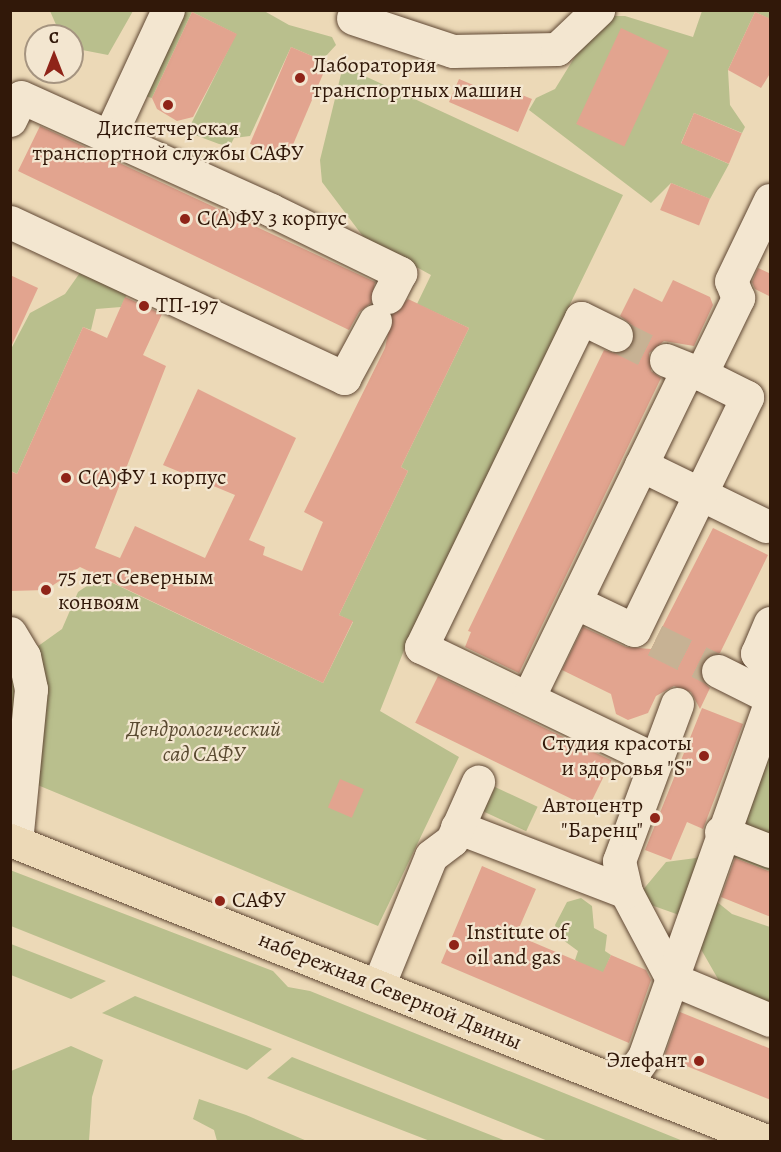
<!DOCTYPE html>
<html>
<head>
<meta charset="utf-8">
<style>
  body { margin:0 }
  #map { position:relative; width:781px; height:1152px; overflow:hidden; background:#ecd9b7; font-family:Alegreya,serif }
  div>[style] { position:absolute }
  [style*='--x'] { left:calc(var(--x)*1px); top:calc(var(--y)*1px); width:calc(var(--w)*1px); rotate:calc(var(--a)*1deg) }
  .green>* { inset:0; background:#b9bf8d; transform-origin:0 0 }
  .building>* { inset:0; background:#e2a48f; transform-origin:0 0 }
  .minor-tunnel>* { height:33px; margin-top:-16.5px; transform-origin:0; background:repeating-linear-gradient(90deg,#c7b294 0 33px,transparent 0 49px) }
  .roads { filter:drop-shadow(0 0 2px #604834) drop-shadow(0 0 2px #604834) }
  .minor>* { height:33px; margin:-16.5px; padding:0 16.5px; transform-origin:16.5px; border-radius:16.5px; background:#f3e6d0 }
  .major>* { height:33px; margin:-16.5px; padding:0 16.5px; transform-origin:16.5px; border-radius:16.5px; background:#ecd9b7 }
  .dots>* { width:16px; height:16px; translate:-50% -50%; box-sizing:border-box; border:3px solid #f3e6d0; border-radius:50% }
  span { translate:-50% -50%; white-space:nowrap; text-align:center; line-height:1.15; -webkit-text-stroke:4.5px #f3e6d0; paint-order:stroke }
  .poi-label { font-size:22px; color:#311809 }
  .left { translate:0 -50%; text-align:left }
  .right { translate:-100% -50%; text-align:right }
  .park-label { font-size:22px; color:#5a4a31; font-style:italic }
  .street-label { font-size:22px; color:#311809 }
  .frame { position:absolute; inset:0; border:12px solid #311809; pointer-events:none }
  .north { position:absolute; left:24px; top:24px; width:60px; height:60px; box-sizing:border-box; background:#f3e6d0; border:2px solid #a59480; border-radius:50%; rotate:0deg; font-size:16px; font-weight:700; line-height:24px; text-align:center; color:#311809 }
  .north::after { content:''; display:block; margin:auto; width:21px; height:27px; background:#8f2418; clip-path:polygon(50% 0,100% 100%,50% 72%,0 100%) }
</style>
</head>
<body>
<div id="map">
  <div class="green">
    <div style="clip-path:polygon(50px 11px,153px 11px,133px 11px,108px 55px,72px 48px,72px 36px,61px 36px)"></div>
    <div style="clip-path:polygon(179px 11px,266px 12px,289px 25px,332px 37px,336px 45px,325px 57px,328px 63px,291px 47px,250px 136px,234px 138px,230px 146px,219px 144px,187px 132px,236px 34px,192px 12px,152px 98px,137px 94px)"></div>
    <div style="clip-path:polygon(702px 11px,770px 11px,770px 19px,755px 12px,728px 70px,730px 105px,745px 127px,742px 133px,694px 113px,681px 143px,729px 164px,710px 199px,671px 183px,651px 203px,529px 110px,536px 98px,555px 89px,579px 50px,610px 16px,625px 16px,693px 37px)"></div>
    <div style="clip-path:polygon(343px 66px,623px 195px,412px 630px,380px 711px,459px 757px,378px 926px,11px 774px,10px 653px,34px 649px,62px 629px,78px 592px,100px 577px,323px 683px,353px 622px,339px 615px,408px 471px,401px 467px,469px 328px,417px 304px,431px 275px,365px 239px,322px 182px,320px 160px)"></div>
    <div style="clip-path:polygon(84px 267px,130px 287px,121px 307px,96px 309px,91px 330px,83px 327px,17px 474px,11px 471px,11px 349px,30px 313px,65px 294px)"></div>
    <div style="clip-path:polygon(770px 737px,770px 871px,733px 857px,711px 897px,732px 914px,770px 927px,770px 1015px,715px 986px,718px 979px,682px 916px,651px 905px,642px 891px,666px 862px,696px 858px,706px 848px)"></div>
    <div style="left:495px;top:787px;width:47px;height:27px;rotate:25deg"></div>
    <div style="clip-path:polygon(10px 870px,273px 971px,288px 987px,310px 991px,683px 1141px,548px 1141px,11px 926px)"></div>
    <div style="clip-path:polygon(581px 898px,592px 906px,594px 928px,607px 935px,605px 951px,611px 955px,601px 979px,575px 960px,578px 951px,559px 937px,555px 925px,567px 902px)"></div>
    <div style="clip-path:polygon(10px 944px,11px 944px,106px 981px,71px 999px,11px 975px)"></div>
    <div style="clip-path:polygon(135px 996px,272px 1049px,247px 1070px,102px 1013px)"></div>
    <div style="clip-path:polygon(71px 1046px,103px 1060px,92px 1097px,89px 1141px,11px 1141px,11px 1071px)"></div>
    <div style="clip-path:polygon(292px 1057px,506px 1141px,430px 1141px,267px 1078px)"></div>
    <div style="clip-path:polygon(199px 1099px,246px 1115px,307px 1141px,217px 1141px,214px 1130px,193px 1119px)"></div>
  </div>
  <div class="building">
    <div style="clip-path:polygon(192px 12px,237px 34px,193px 117px,177px 121px,157px 109px,152px 98px)"></div>
    <div style="clip-path:polygon(755px 12px,771px 19px,771px 72px,761px 88px,728px 70px)"></div>
    <div style="left:621px;top:28px;width:53px;height:106px;rotate:25deg"></div>
    <div style="left:291px;top:47px;width:40px;height:105px;rotate:23deg"></div>
    <div style="clip-path:polygon(459px 79px,509px 100px,512px 91px,532px 99px,518px 132px,449px 102px)"></div>
    <div style="left:694px;top:113px;width:52px;height:33px;rotate:23deg"></div>
    <div style="clip-path:polygon(40px 126px,375px 282px,371px 303px,359px 312px,349px 330px,18px 171px)"></div>
    <div style="left:671px;top:183px;width:42px;height:29px;rotate:22deg"></div>
    <div style="clip-path:polygon(758px 268px,771px 274px,771px 297px,755px 289px,752px 282px)"></div>
    <div style="clip-path:polygon(10px 275px,38px 288px,10px 349px)"></div>
    <div style="clip-path:polygon(673px 280px,710px 297px,713px 305px,694px 346px,664px 341px,649px 353px,651px 371px,661px 378px,519px 673px,465px 647px,471px 632px,468px 631px,604px 350px,618px 354px,633px 343px,632px 325px,620px 316px,634px 288px,662px 302px)"></div>
    <div style="clip-path:polygon(125px 297px,162px 314px,143px 355px,166px 366px,95px 548px,120px 558px,135px 526px,205px 558px,235px 495px,163px 465px,198px 389px,296px 438px,249px 540px,265px 547px,263px 555px,302px 571px,323px 522px,304px 512px,385px 348px,392px 315px,408px 299px,469px 328px,401px 467px,408px 471px,339px 615px,353px 621px,323px 683px,80px 567px,46px 590px,10px 591px,10px 471px,17px 474px,83px 327px,107px 338px)"></div>
    <div style="clip-path:polygon(713px 528px,768px 555px,720px 653px,708px 655px,701px 663px,702px 681px,710px 688px,700px 709px,691px 692px,674px 686px,656px 696px,648px 713px,628px 720px,616px 714px,611px 694px,562px 670px,583px 627px,626px 647px,651px 649px)"></div>
    <div style="left:438px;top:676px;width:193px;height:52px;rotate:26deg"></div>
    <div style="clip-path:polygon(702px 708px,743px 724px,703px 829px,687px 822px,671px 860px,645px 850px)"></div>
    <div style="left:340px;top:779px;width:26px;height:31px;rotate:23deg"></div>
    <div style="clip-path:polygon(735px 858px,771px 872px,771px 917px,721px 897px)"></div>
    <div style="clip-path:polygon(482px 866px,536px 889px,516px 935px,603px 972px,611px 955px,646px 970px,651px 980px,629px 1043px,441px 963px)"></div>
    <div style="clip-path:polygon(680px 1012px,771px 1049px,771px 1100px,664px 1057px)"></div>
  </div>
  <div class="minor-tunnel">
    <div style="--x:616;--y:335;--w:56;--a:26.6"></div>
    <div style="--x:655;--y:640;--w:70;--a:26.2"></div>
  </div>
  <div class="roads">
    <div class="minor">
      <div style="--x:353;--y:18;--w:105;--a:18.3"></div>
      <div style="--x:453;--y:51;--w:104;--a:-1.1"></div>
      <div style="--x:557;--y:49;--w:57;--a:-43.6"></div>
      <div style="--x:10;--y:120;--w:25;--a:-64"></div>
      <div style="--x:21;--y:97;--w:274;--a:24.3"></div>
      <div style="--x:271;--y:210;--w:144;--a:26"></div>
      <div style="--x:400;--y:273;--w:27;--a:117"></div>
      <div style="--x:109;--y:137;--w:140;--a:-65.1"></div>
      <div style="--x:10;--y:222;--w:369;--a:25"></div>
      <div style="--x:344;--y:378;--w:65;--a:-61.5"></div>
      <div style="--x:616;--y:335;--w:39;--a:-154"></div>
      <div style="--x:581;--y:318;--w:366;--a:115.9"></div>
      <div style="--x:421;--y:647;--w:261;--a:25.7"></div>
      <div style="--x:666;--y:360;--w:38;--a:22"></div>
      <div style="--x:701;--y:374;--w:85;--a:-64"></div>
      <div style="--x:738;--y:298;--w:18;--a:-112"></div>
      <div style="--x:731;--y:281;--w:90;--a:-64.3"></div>
      <div style="--x:641;--y:465;--w:139;--a:26"></div>
      <div style="--x:575;--y:602;--w:65;--a:25.4"></div>
      <div style="--x:634;--y:630;--w:259;--a:-64.1"></div>
      <div style="--x:747;--y:397;--w:51;--a:-153.4"></div>
      <div style="--x:770;--y:623;--w:33;--a:113"></div>
      <div style="--x:757;--y:653;--w:21;--a:51"></div>
      <div style="--x:10;--y:633;--w:27;--a:59"></div>
      <div style="--x:24;--y:656;--w:34;--a:78"></div>
      <div style="--x:31;--y:689;--w:154;--a:95.6"></div>
      <div style="--x:718;--y:671;--w:58;--a:26.6"></div>
      <div style="--x:528;--y:698;--w:365;--a:-64.1"></div>
      <div style="--x:677;--y:704;--w:167;--a:110.3"></div>
      <div style="--x:619;--y:861;--w:32;--a:77"></div>
      <div style="--x:626;--y:892;--w:98;--a:62.1"></div>
      <div style="--x:672;--y:979;--w:106;--a:22.7"></div>
      <div style="--x:457;--y:827;--w:181;--a:21"></div>
      <div style="--x:721;--y:832;--w:53;--a:21.2"></div>
      <div style="--x:378;--y:986;--w:140;--a:-67.8"></div>
      <div style="--x:431;--y:856;--w:26;--a:-37"></div>
      <div style="--x:452;--y:840;--w:64;--a:-65.9"></div>
      <div style="--x:625;--y:1084;--w:33;--a:-55"></div>
      <div style="--x:644;--y:1057;--w:376;--a:-70.4"></div>
    </div>
    <div class="major">
      <div style="--x:10;--y:840;--w:817;--a:21.7"></div>
    </div>
  </div>
  <div class="dots">
    <div style="left:300px;top:78px;background:#8f2418"></div>
    <div style="left:168px;top:105px;background:#8f2418"></div>
    <div style="left:185px;top:219px;background:#8f2418"></div>
    <div style="left:144px;top:306px;background:#8f2418"></div>
    <div style="left:66px;top:478px;background:#8f2418"></div>
    <div style="left:46px;top:590px;background:#8f2418"></div>
    <div style="left:704px;top:756px;background:#8f2418"></div>
    <div style="left:655px;top:818px;background:#8f2418"></div>
    <div style="left:220px;top:901px;background:#8f2418"></div>
    <div style="left:454px;top:945px;background:#8f2418"></div>
    <div style="left:699px;top:1061px;background:#8f2418"></div>
  </div>
  <div class="poi-label">
    <span class="left" style="left:312px;top:78px">Лаборатория<br>транспортных машин</span>
    <span style="left:168px;top:141px">Диспетчерская<br>транспортной службы САФУ</span>
    <span class="left" style="left:197px;top:219px">С(А)ФУ 3 корпус</span>
    <span class="left" style="left:156px;top:306px">ТП-197</span>
    <span class="left" style="left:78px;top:478px">С(А)ФУ 1 корпус</span>
    <span class="left" style="left:58px;top:590px">75 лет Северным<br>конвоям</span>
    <span class="right" style="left:692px;top:756px">Студия красоты<br>и здоровья "S"</span>
    <span class="right" style="left:643px;top:818px">Автоцентр<br>"Баренц"</span>
    <span class="left" style="left:232px;top:901px">САФУ</span>
    <span class="left" style="left:466px;top:945px">Institute of<br>oil and gas</span>
    <span class="right" style="left:687px;top:1061px">Элефант</span>
  </div>
  <div class="park-label">
    <span style="left:204px;top:742px">Дендрологический<br>сад САФУ</span>
  </div>
  <div class="street-label">
    <span style="left:390px;top:991px;rotate:22deg">набережная Северной Двины</span>
  </div>
  <div class="frame"></div>
  <div class="north">С</div>
</div>
</body>
</html>
